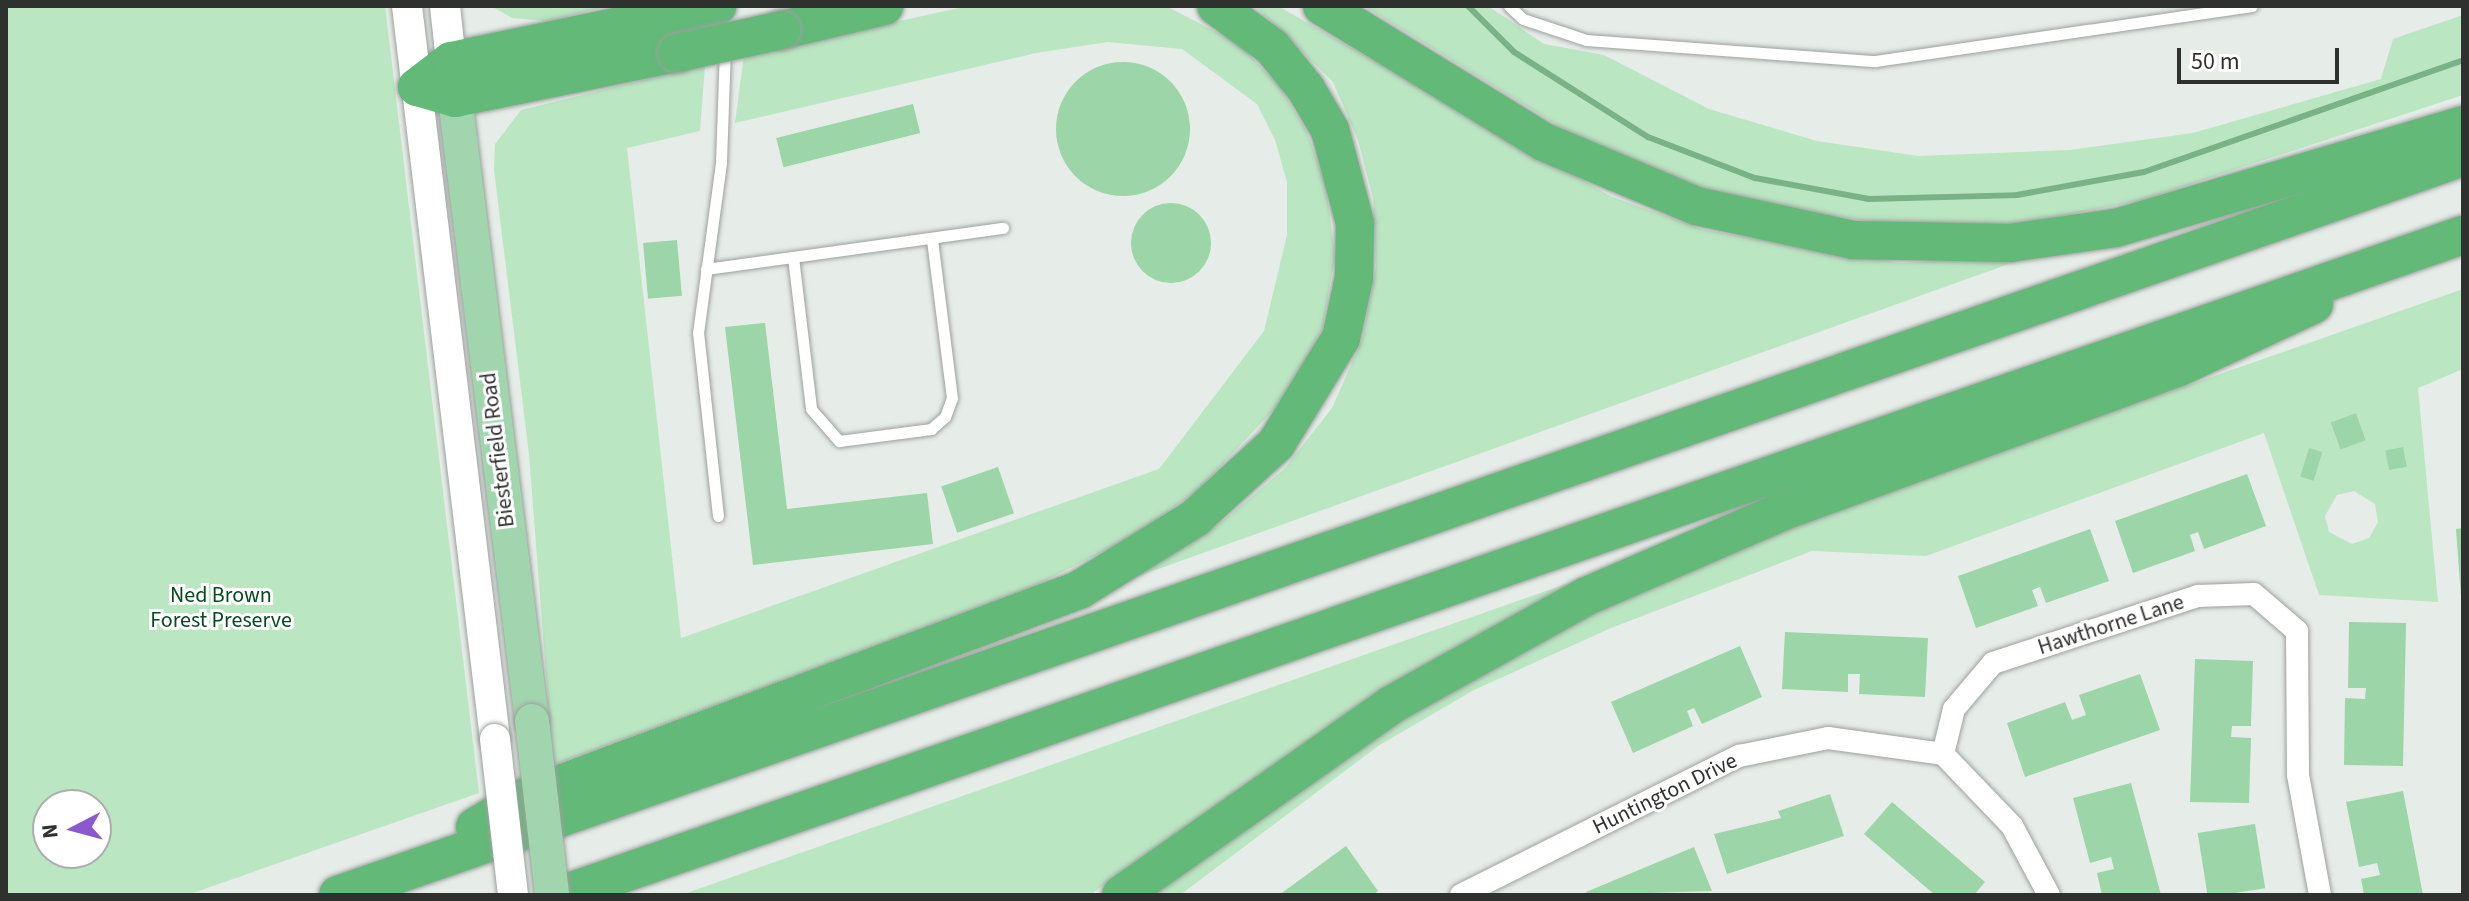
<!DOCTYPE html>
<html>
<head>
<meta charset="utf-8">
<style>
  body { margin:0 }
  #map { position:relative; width:2469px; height:901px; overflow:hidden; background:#e6ece7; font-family:"Source Sans 3",sans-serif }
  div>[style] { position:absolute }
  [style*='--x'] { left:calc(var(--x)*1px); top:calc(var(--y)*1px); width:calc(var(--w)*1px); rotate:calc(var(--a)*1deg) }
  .green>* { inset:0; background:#bae6c2 }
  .stream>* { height:6px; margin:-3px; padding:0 3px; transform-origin:3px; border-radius:3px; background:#7ab286 }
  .building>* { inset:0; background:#9cd5a7; transform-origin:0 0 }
  .round { border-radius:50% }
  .roads { filter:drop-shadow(0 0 2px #9ca19d) drop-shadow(0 0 2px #9ca19d) }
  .service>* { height:11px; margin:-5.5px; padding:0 5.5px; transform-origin:5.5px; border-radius:5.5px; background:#fff }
  .minor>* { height:22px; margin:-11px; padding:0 11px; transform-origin:11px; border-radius:11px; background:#fff }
  .secondary>* { height:30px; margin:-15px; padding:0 15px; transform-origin:15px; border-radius:15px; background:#fff }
  .primary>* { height:34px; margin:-17px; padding:0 17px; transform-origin:17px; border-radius:17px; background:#a1d5ae }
  .motorway>* { height:38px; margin:-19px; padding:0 19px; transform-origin:19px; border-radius:19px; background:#62b978 }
  .bridges { filter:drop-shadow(0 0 2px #9ca19d) drop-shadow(0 0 2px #9ca19d) }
  .secondary-bridge>* { height:30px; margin:-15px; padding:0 15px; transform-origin:15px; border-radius:15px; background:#fff }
  .primary-bridge>* { height:34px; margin:-17px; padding:0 17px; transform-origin:17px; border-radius:17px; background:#a1d5ae }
  .motorway-bridge>* { height:38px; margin:-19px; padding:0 19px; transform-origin:19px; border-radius:19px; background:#62b978 }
  span { translate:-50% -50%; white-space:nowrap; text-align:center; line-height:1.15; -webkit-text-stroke:6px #fff; paint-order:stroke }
  .street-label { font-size:22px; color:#2f312f }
  .park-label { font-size:22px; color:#064a20 }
  .frame { position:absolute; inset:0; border:8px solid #2f312f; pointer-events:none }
  .north { position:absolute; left:32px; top:789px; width:80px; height:80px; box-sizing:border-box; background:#fff; border:2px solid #acadac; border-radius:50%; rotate:264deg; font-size:22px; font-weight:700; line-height:32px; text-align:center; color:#2f312f }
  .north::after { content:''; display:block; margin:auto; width:28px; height:36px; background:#8b58d0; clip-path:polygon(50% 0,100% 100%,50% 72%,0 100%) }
  .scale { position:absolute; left:2177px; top:48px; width:162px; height:36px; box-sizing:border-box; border:4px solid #2f312f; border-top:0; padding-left:10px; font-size:24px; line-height:28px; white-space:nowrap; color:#2f312f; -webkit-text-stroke:6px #fff; paint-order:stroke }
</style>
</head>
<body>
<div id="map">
  <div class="green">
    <div style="clip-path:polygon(evenodd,6px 6px,385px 6px,479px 793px,187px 895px,6px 895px,6px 6px,48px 805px,96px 805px,96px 853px,48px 853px,48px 805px)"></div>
    <div style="clip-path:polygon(491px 6px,609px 6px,547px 21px,512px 18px)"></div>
    <div style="clip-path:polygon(968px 6px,1166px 6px,1239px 44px,1279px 86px,1307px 132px,1326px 186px,1335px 256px,1323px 326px,1297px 385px,1198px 490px,1130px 538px,1019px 594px,553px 765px,529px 454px,494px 170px,495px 144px,521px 110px,705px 65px,700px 131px,627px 148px,681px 638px,1159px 469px,1264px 331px,1287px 235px,1287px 182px,1275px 140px,1257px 104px,1182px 49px,1108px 42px,1036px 53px,735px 123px,744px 55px)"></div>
    <div style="clip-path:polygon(1255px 6px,1278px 6px,1610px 196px,1704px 230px,1900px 263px,2031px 256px,1133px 578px,1222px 522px,1285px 468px,1332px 408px,1362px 340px,1376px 267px,1373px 198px,1358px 140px,1333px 82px)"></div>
    <div style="clip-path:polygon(1364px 6px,1488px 6px,1544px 44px,1604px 55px,1709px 109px,1817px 141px,1918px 156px,2070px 150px,2193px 133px,2381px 79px,2393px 39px,2463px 15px,2463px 95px,2142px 200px,2024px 224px,1914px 227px,1795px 211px,1685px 184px,1562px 128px)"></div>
    <div style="clip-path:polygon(evenodd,2463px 289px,2463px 369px,2418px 388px,2438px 602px,2319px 595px,2264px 433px,1926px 556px,1812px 551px,1611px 628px,1474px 690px,1378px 746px,1180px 895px,1155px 895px,1304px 783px,1471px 675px,1663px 577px,1860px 500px,2463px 289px,2356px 413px,2366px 440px,2341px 449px,2331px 422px,2356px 413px,2463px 289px,2354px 491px,2375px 504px,2378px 522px,2369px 538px,2352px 544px,2329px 532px,2325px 516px,2337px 495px,2354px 491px)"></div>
    <div style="clip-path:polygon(1623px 564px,1366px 701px,1090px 895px,681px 895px)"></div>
  </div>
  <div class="stream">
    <div style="--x:1468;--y:6;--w:65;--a:45"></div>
    <div style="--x:1514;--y:52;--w:159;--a:32.4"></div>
    <div style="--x:1648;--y:137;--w:115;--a:21"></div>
    <div style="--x:1755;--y:178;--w:116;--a:10.4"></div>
    <div style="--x:1869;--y:199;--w:148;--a:-1.5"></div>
    <div style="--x:2017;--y:195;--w:129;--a:-10.3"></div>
    <div style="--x:2144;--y:172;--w:338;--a:-19.3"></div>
  </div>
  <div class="building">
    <div class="round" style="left:1056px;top:62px;width:134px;height:134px"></div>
    <div style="left:913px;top:104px;width:30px;height:141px;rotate:76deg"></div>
    <div class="round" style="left:1131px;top:203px;width:80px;height:80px"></div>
    <div style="left:677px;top:240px;width:56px;height:34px;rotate:85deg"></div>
    <div style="clip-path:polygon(765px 323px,787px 509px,927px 493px,933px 544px,753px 565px,725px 327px)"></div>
    <div style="left:2356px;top:413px;width:29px;height:27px;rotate:70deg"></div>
    <div style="left:2403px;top:447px;width:20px;height:18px;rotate:79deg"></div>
    <div style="left:2309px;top:448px;width:14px;height:30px;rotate:17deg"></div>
    <div style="left:998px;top:467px;width:49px;height:60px;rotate:71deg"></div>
    <div style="clip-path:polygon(2247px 474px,2266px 526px,2204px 549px,2198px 532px,2190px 535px,2195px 551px,2133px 573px,2115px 521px)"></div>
    <div style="clip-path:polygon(2463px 528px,2463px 595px,2461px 596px,2456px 529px)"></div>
    <div style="clip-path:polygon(2090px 529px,2109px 581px,2046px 603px,2040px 587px,2032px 590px,2038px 606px,1976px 628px,1958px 576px)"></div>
    <div style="clip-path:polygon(2349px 622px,2406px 623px,2403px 766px,2344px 765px,2345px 698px,2365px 699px,2366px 688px,2348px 688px)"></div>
    <div style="clip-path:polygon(1785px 632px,1928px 638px,1925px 697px,1859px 694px,1860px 674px,1848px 674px,1848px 692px,1782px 689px)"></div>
    <div style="clip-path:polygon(1740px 646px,1762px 697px,1702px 724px,1694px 708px,1687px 711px,1693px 726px,1633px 753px,1611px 702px)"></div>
    <div style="clip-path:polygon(2195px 659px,2253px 661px,2251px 726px,2232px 726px,2231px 737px,2251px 738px,2249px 803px,2190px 802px)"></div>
    <div style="clip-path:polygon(2140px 674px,2160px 730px,2025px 777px,2007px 723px,2065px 702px,2072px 720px,2086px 715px,2079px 695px)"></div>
    <div style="clip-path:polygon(2131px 783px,2161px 895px,2102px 895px,2097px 873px,2114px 869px,2111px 857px,2090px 863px,2073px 798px)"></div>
    <div style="clip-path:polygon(2403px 791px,2423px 895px,2364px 895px,2361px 879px,2380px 875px,2377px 863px,2359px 867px,2346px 802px)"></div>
    <div style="clip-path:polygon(1830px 794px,1844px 836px,1727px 874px,1714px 834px,1781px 818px,1778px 811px)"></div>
    <div style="clip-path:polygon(1892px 802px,1985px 882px,1974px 895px,1935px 895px,1864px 834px)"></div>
    <div style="left:2255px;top:824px;width:65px;height:58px;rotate:81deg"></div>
    <div style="clip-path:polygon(1346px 846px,1378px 891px,1373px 895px,1279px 895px)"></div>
    <div style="clip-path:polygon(1694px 847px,1712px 891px,1588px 895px,1586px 892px)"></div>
  </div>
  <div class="roads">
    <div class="service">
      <div style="--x:1509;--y:6;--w:19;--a:43"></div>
      <div style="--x:1523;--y:19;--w:66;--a:18.4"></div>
      <div style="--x:1586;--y:40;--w:290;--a:4.2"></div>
      <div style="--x:1875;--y:61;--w:381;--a:-8.3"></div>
      <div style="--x:793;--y:257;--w:153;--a:83.2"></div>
      <div style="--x:811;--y:409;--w:43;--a:48.8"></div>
      <div style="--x:839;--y:441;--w:93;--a:-7.4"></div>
      <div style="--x:931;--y:429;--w:18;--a:-41"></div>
      <div style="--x:945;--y:417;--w:20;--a:-70"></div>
      <div style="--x:952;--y:398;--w:160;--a:-97.2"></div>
      <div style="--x:706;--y:269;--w:300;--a:-7.9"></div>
      <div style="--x:718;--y:516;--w:184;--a:-96.2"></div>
      <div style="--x:698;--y:333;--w:173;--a:-82.3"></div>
      <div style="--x:721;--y:162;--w:115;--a:-88"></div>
    </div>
    <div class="minor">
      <div style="--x:1943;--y:754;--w:46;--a:-76.3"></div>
      <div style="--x:1954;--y:709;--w:60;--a:-49.7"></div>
      <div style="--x:1993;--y:663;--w:216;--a:-18.1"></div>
      <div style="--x:2198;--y:596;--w:56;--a:-2"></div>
      <div style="--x:2254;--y:594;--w:57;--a:40.7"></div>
      <div style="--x:2297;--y:631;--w:144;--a:89.6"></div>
      <div style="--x:2298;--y:775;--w:122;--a:79.6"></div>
      <div style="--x:1461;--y:895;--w:311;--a:-26.6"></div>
      <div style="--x:1739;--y:756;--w:91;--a:-11.4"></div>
      <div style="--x:1828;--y:738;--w:116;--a:7.9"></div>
      <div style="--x:1943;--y:754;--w:100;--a:46.2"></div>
      <div style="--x:2012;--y:826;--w:78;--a:61.8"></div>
    </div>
    <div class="secondary">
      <div style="--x:407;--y:6;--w:738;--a:83.15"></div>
      <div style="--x:445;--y:6;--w:74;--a:83.8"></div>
    </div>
    <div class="primary">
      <div style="--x:455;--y:98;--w:628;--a:82.95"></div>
    </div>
    <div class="motorway">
      <div style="--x:1322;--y:6;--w:260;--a:31.5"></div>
      <div style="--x:1544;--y:142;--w:165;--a:22.8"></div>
      <div style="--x:1696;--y:206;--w:161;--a:12.2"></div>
      <div style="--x:1853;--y:240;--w:157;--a:1.1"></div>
      <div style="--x:2010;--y:243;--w:107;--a:-8.1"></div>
      <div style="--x:2116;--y:228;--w:362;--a:-16.5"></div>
      <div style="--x:782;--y:30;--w:105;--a:-13.2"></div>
      <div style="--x:417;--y:87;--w:43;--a:-37.4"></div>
      <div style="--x:451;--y:61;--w:272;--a:-11.7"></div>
      <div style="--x:417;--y:87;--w:40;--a:16"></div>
      <div style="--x:455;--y:98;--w:227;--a:-11.5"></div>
      <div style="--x:475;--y:827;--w:56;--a:-31.1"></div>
      <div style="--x:523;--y:798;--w:594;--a:-20.51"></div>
      <div style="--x:1079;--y:590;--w:137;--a:-31.8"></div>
      <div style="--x:1195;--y:518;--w:110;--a:-42.4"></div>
      <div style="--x:1276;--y:444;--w:124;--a:-58.5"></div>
      <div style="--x:1341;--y:338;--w:61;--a:-77.8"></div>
      <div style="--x:1354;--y:278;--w:55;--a:-89"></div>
      <div style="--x:1355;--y:223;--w:96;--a:-105"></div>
      <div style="--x:1330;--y:130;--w:48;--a:-120.3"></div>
      <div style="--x:1306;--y:89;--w:54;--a:-129"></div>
      <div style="--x:1272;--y:47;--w:69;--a:-143.8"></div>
      <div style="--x:338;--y:895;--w:2250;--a:-19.15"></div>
      <div style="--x:561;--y:895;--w:2013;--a:-19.14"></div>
      <div style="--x:1121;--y:895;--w:330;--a:-35.1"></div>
      <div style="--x:1391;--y:705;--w:224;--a:-29.1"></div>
      <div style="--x:1587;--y:596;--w:211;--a:-23.4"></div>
      <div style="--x:1781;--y:512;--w:421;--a:-20"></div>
      <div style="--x:2177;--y:368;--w:151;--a:-25"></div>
    </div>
  </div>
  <div class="bridges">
    <div class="secondary-bridge">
      <div style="--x:495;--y:739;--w:157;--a:83.4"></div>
    </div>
    <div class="primary-bridge">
      <div style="--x:532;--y:721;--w:175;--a:83.4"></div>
    </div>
    <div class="motorway-bridge">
      <div style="--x:677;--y:53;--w:107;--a:-12.4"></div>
    </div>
  </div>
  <div class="street-label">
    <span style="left:498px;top:450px;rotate:-97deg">Biesterfield Road</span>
    <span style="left:2111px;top:625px;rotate:-18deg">Hawthorne Lane</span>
    <span style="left:1665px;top:794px;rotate:-26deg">Huntington Drive</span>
  </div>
  <div class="park-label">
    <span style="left:221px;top:608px">Ned Brown<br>Forest Preserve</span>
  </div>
  <div class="frame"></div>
  <div class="north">N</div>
  <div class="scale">50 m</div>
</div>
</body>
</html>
